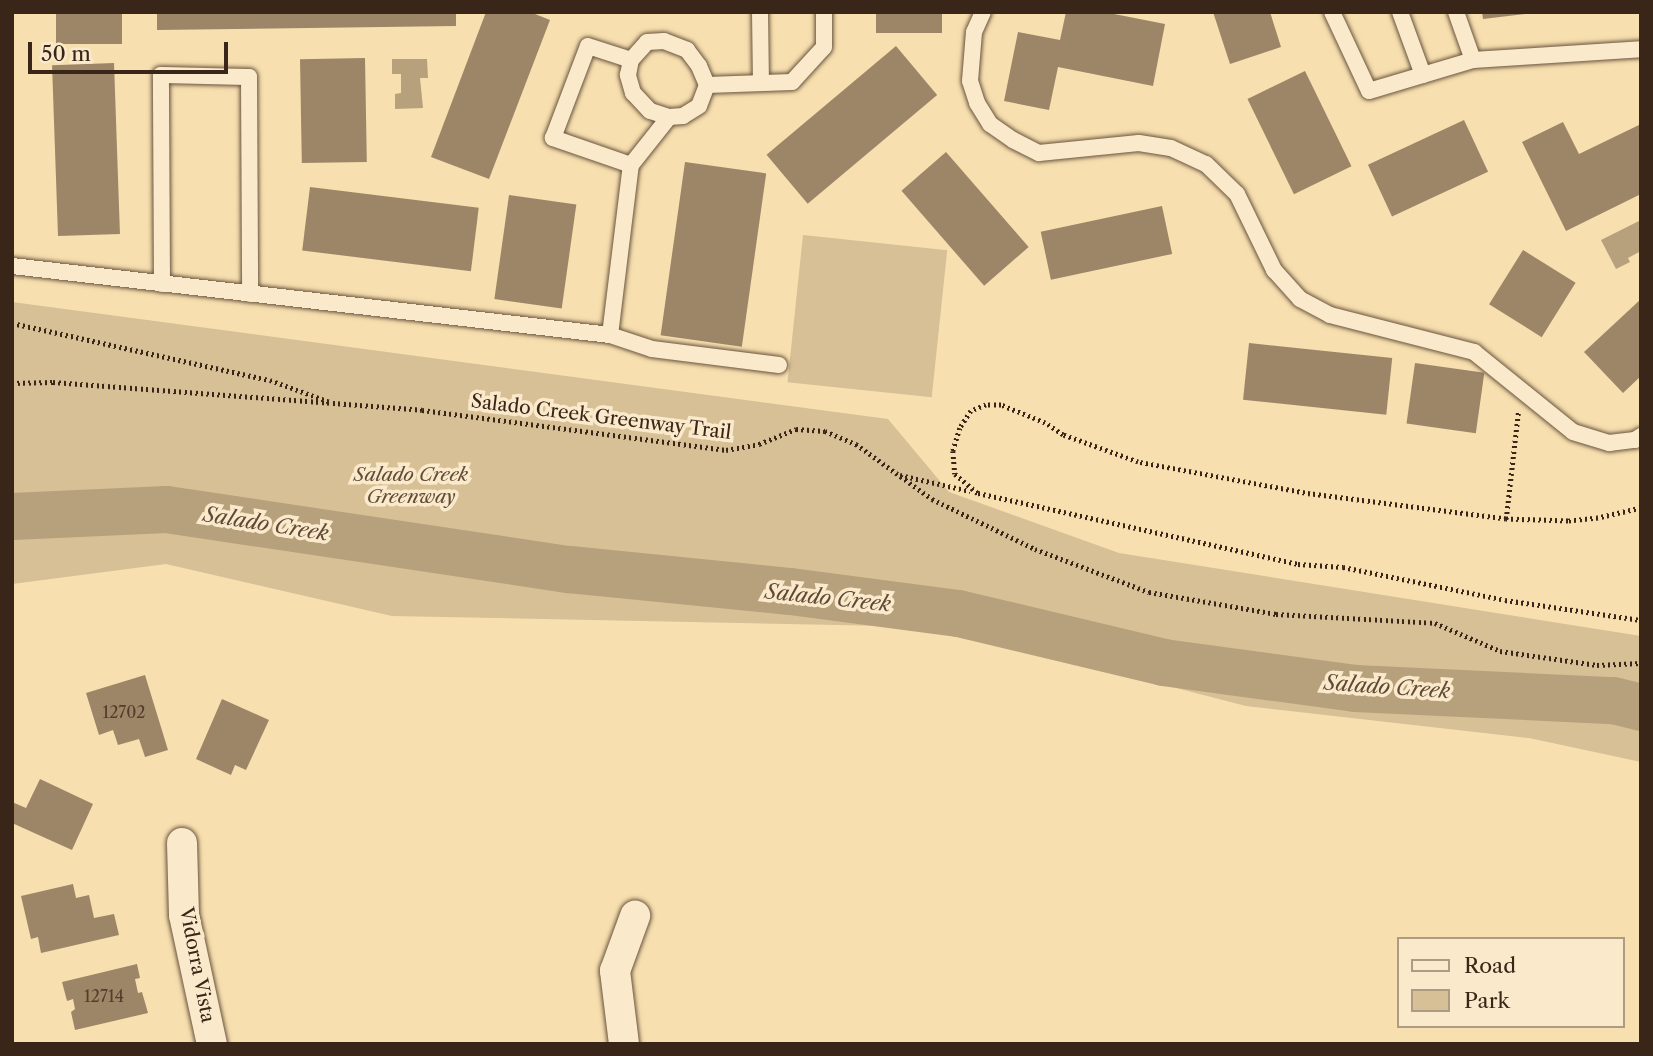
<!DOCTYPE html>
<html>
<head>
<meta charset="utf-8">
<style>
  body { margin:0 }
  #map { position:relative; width:1653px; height:1056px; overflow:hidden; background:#f7dfaf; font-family:"Libre Caslon Text",serif }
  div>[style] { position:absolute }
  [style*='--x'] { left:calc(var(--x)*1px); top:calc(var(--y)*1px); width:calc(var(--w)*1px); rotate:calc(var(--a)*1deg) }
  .green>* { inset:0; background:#d7bf96; transform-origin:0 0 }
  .water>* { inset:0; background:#b7a07c }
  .river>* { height:47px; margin:-23.5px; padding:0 23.5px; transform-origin:23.5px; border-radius:23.5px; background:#b7a07c }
  .building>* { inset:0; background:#9c8667; transform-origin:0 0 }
  .path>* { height:4.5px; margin-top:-2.25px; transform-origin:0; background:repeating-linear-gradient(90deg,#3a2519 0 2px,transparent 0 5.5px) }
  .roads { filter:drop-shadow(0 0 2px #69543e) drop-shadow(0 0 2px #69543e) }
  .lane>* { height:16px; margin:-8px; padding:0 8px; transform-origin:8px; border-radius:8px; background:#faeacb }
  .street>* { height:30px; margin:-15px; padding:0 15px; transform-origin:15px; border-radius:15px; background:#faeacb }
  span { translate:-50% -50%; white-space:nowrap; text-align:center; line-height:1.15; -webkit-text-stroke:7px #faeacb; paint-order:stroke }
  .number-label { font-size:16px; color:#523d2c }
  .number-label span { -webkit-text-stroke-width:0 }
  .street-label { font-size:19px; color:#3a2519 }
  .park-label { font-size:19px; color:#614c38; font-style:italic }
  .water-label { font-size:21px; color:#604a37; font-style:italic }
  .frame { position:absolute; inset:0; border:14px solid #3a2519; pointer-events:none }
  .legend { position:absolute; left:1397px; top:937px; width:228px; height:91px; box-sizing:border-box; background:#faeacb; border:2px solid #ad9b84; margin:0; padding:9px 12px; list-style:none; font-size:21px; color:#3a2519 }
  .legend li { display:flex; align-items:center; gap:14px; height:35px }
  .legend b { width:35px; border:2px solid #ad9b84 }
  .scale { position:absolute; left:28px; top:42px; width:200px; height:32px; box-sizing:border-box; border:4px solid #3a2519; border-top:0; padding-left:9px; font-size:21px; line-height:24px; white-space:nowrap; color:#3a2519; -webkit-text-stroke:5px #faeacb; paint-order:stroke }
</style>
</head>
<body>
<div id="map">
  <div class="green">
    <div style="left:803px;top:235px;width:145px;height:148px;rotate:6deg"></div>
    <div style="clip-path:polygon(12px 302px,888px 419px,949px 492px,1119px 553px,1641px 636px,1641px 762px,1529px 738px,1246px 706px,939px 627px,392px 616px,166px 564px,12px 584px)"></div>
  </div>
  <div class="water">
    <div style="clip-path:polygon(392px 59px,427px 59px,428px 78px,420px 78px,423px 108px,395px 109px,395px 94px,401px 93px,401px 74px,392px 74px)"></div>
    <div style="clip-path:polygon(1641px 220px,1641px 251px,1628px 258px,1630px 262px,1616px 269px,1601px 240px)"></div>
  </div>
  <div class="river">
    <div style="--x:12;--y:516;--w:154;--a:-2.6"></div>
    <div style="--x:166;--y:509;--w:407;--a:8.5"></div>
    <div style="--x:569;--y:569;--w:222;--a:5.7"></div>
    <div style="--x:790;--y:591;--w:169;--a:7.5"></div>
    <div style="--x:958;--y:613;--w:211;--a:13.4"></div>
    <div style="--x:1163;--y:662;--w:194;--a:7.7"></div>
    <div style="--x:1355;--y:688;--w:258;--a:2.7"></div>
    <div style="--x:1613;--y:700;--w:29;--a:14"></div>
  </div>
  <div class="building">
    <div style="left:56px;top:12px;width:66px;height:32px"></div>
    <div style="clip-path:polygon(157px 12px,456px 12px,456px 26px,157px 30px)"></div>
    <div style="clip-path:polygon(486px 12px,530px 12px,550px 20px,489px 179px,431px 157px)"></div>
    <div style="left:876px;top:12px;width:66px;height:21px"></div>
    <div style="clip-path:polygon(1066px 12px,1104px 12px,1165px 24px,1153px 86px,1058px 67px,1049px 110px,1004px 101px,1018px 32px,1060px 40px)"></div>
    <div style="clip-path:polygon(1213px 12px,1270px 12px,1281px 47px,1230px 64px)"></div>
    <div style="clip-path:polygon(1482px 12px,1525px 12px,1525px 14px,1483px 19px)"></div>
    <div style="left:896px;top:46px;width:64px;height:169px;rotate:50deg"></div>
    <div style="left:365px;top:58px;width:104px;height:65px;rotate:89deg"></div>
    <div style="left:114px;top:63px;width:171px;height:62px;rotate:88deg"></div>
    <div style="left:1305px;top:71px;width:106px;height:64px;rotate:64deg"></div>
    <div style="left:1464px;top:120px;width:57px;height:106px;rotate:65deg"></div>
    <div style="clip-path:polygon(1563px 122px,1579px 154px,1641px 124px,1641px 194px,1566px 231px,1522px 142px)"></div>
    <div style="left:946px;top:152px;width:126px;height:59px;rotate:49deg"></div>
    <div style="left:685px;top:162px;width:82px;height:175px;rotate:8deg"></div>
    <div style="left:310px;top:187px;width:170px;height:64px;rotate:7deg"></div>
    <div style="left:509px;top:195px;width:68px;height:105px;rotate:8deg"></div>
    <div style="left:1162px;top:206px;width:49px;height:124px;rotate:78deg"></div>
    <div style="left:1523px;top:250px;width:62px;height:64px;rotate:32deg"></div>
    <div style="clip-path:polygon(1641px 299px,1641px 376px,1623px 393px,1584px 352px)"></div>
    <div style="left:1249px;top:343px;width:144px;height:57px;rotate:6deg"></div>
    <div style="left:1415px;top:363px;width:70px;height:61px;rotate:8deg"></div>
    <div style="clip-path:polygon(145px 675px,168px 750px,145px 757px,139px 739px,118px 745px,113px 730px,99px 735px,86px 693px)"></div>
    <div style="clip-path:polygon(222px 699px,269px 720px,246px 770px,235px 765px,231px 775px,196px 759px)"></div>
    <div style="clip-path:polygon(40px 779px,93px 804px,72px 850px,12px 823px,12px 802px,26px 808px)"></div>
    <div style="clip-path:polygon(73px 884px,76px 898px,89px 895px,94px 918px,114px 914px,119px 935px,41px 953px,38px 937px,31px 939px,21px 896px)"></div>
    <div style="clip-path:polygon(137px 964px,140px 978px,135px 979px,138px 993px,142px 992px,148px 1013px,75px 1030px,71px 1012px,75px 1009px,73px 999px,67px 1001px,62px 982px)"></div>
  </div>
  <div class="path">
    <div style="--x:12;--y:323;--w:264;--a:12.5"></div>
    <div style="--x:270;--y:380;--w:64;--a:20.1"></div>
    <div style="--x:12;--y:383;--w:41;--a:-1.4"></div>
    <div style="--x:53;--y:382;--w:370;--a:4.3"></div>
    <div style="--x:422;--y:410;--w:307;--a:7.5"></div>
    <div style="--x:726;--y:450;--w:34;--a:-10"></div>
    <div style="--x:759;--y:444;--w:40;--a:-22"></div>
    <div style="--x:796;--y:429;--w:29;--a:4"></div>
    <div style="--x:825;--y:431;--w:34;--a:23"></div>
    <div style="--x:856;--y:444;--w:94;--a:35.9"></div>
    <div style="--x:932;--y:499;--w:114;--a:25.9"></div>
    <div style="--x:1035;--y:549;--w:122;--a:20.7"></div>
    <div style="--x:1149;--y:592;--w:129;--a:9.8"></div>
    <div style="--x:1276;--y:614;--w:159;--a:3.2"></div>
    <div style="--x:1435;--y:623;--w:71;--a:23.3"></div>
    <div style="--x:1500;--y:651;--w:98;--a:8.2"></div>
    <div style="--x:1597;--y:665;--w:44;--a:-2.6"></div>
    <div style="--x:900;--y:475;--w:72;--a:12.9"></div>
    <div style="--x:1641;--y:508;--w:44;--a:166.9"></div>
    <div style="--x:1598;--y:518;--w:30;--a:174"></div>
    <div style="--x:1568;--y:521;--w:62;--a:-178.2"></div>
    <div style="--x:1506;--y:519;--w:198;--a:-172.7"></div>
    <div style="--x:1310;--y:494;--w:175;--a:-169.5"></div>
    <div style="--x:1138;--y:462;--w:80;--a:-160.2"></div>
    <div style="--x:1063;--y:435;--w:22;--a:-146"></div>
    <div style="--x:1045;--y:423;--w:48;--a:-157.8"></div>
    <div style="--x:1001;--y:405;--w:15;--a:180"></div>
    <div style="--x:986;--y:405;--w:16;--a:158"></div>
    <div style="--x:971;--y:411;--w:20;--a:123"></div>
    <div style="--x:960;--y:428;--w:24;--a:107"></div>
    <div style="--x:953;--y:451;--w:23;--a:85"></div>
    <div style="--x:955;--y:474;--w:30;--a:40"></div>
    <div style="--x:978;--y:493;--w:328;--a:12.5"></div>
    <div style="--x:1298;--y:564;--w:45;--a:3.8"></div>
    <div style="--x:1343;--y:567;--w:165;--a:11.5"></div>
    <div style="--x:1505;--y:600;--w:137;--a:8.4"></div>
    <div style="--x:1506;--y:519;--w:107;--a:-83.5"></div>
  </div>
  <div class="roads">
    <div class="lane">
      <div style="--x:760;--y:12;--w:70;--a:89.2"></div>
      <div style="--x:983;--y:12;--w:22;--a:114"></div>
      <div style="--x:974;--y:32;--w:49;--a:94.7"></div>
      <div style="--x:970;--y:81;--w:23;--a:72"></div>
      <div style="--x:977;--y:103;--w:25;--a:58"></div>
      <div style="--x:990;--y:124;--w:28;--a:35"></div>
      <div style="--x:1013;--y:140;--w:29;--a:27"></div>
      <div style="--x:1039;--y:153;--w:100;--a:-5.7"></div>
      <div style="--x:1139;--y:143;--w:32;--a:9"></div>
      <div style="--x:1171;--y:148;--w:38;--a:25"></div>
      <div style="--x:1206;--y:164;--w:43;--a:44.1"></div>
      <div style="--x:1237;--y:194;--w:85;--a:64"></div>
      <div style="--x:1274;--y:270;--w:39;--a:48"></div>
      <div style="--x:1300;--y:299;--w:34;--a:28"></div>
      <div style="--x:1330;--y:315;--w:149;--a:14.4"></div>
      <div style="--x:1474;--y:352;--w:127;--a:38.9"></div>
      <div style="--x:1573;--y:432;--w:38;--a:17"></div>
      <div style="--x:1609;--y:443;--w:26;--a:-7"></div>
      <div style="--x:1635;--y:440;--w:7;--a:-34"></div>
      <div style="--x:1332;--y:12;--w:87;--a:64.9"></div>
      <div style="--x:1369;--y:91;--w:109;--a:-16.6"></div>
      <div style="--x:1473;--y:60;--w:168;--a:-3.7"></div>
      <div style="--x:1400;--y:12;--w:67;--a:69.9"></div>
      <div style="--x:1456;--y:12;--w:51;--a:70.5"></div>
      <div style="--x:664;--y:41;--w:25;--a:21"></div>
      <div style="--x:687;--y:50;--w:20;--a:53"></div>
      <div style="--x:699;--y:66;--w:21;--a:67"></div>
      <div style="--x:707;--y:85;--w:22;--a:111"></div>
      <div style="--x:699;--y:106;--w:19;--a:148"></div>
      <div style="--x:683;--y:116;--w:14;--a:176"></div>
      <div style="--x:669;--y:117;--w:20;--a:-162"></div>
      <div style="--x:650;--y:111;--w:25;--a:-133"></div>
      <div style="--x:633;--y:93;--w:19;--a:-106"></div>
      <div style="--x:628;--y:75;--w:15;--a:-79"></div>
      <div style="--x:631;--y:60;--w:24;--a:-48"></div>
      <div style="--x:647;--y:42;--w:17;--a:-3"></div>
      <div style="--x:707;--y:85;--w:85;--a:-2"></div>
      <div style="--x:792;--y:82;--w:47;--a:-47.6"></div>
      <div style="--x:824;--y:47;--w:35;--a:-90"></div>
      <div style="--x:631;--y:165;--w:83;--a:-160.9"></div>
      <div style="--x:553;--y:138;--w:98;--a:-69.2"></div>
      <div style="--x:588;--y:46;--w:45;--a:18"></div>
      <div style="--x:12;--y:266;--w:602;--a:6.58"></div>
      <div style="--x:610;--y:335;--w:44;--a:18.4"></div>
      <div style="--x:652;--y:349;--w:128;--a:7.2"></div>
      <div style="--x:162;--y:284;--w:209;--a:-90.3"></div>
      <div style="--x:161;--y:75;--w:88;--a:1.3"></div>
      <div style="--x:249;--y:77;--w:217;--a:89.7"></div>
      <div style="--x:610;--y:335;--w:171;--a:-83"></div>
      <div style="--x:631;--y:165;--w:61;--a:-51.6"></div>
    </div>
    <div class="street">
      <div style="--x:182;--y:843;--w:72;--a:88.4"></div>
      <div style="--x:184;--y:915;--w:132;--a:77.8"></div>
      <div style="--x:624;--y:1044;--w:74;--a:-97"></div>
      <div style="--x:615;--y:971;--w:59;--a:-70"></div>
    </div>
  </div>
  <div class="number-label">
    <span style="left:124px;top:712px">12702</span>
    <span style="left:104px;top:996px">12714</span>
  </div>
  <div class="street-label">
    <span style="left:601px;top:417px;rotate:7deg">Salado Creek Greenway Trail</span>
    <span style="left:197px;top:965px;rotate:79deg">Vidorra Vista</span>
  </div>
  <div class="park-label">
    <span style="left:411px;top:486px">Salado Creek<br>Greenway</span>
  </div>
  <div class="water-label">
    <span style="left:266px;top:524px;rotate:9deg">Salado Creek</span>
    <span style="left:828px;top:598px;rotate:6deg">Salado Creek</span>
    <span style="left:1387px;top:687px;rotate:4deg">Salado Creek</span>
  </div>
  <div class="frame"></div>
  <ul class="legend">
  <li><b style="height:9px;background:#faeacb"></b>Road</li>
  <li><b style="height:19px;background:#d7bf96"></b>Park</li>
  </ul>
  <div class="scale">50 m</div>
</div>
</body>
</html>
